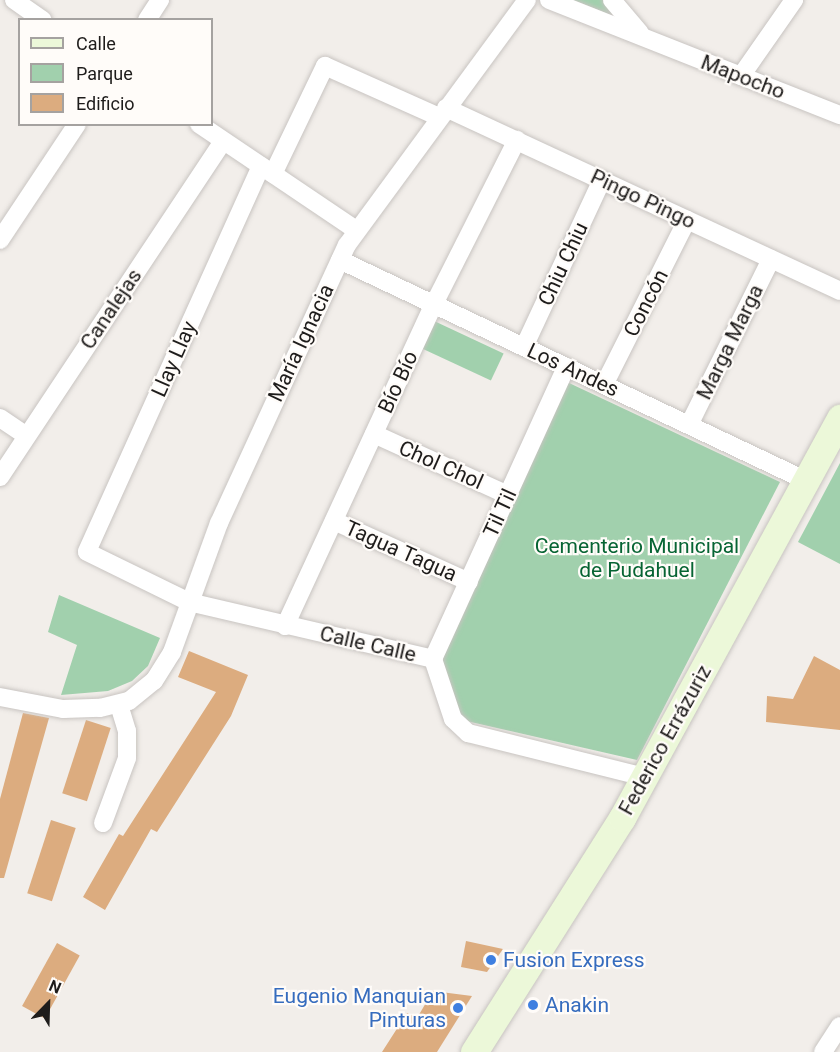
<!DOCTYPE html>
<html>
<head>
<meta charset="utf-8">
<style>
  body { margin:0 }
  #map { position:relative; width:840px; height:1052px; overflow:hidden; background:#f2eeea; font-family:Roboto,sans-serif }
  div>[style] { position:absolute }
  [style*='--x'] { left:calc(var(--x)*1px); top:calc(var(--y)*1px); width:calc(var(--w)*1px); rotate:calc(var(--a)*1deg) }
  .green>* { inset:0; background:#a1d0ad; transform-origin:0 0 }
  .building>* { inset:0; background:#dcac7f; transform-origin:0 0 }
  .roads { filter:drop-shadow(0 0 2px #c8c4c1) drop-shadow(0 0 2px #c8c4c1) }
  .street>* { height:18px; margin:-9px; padding:0 9px; transform-origin:9px; border-radius:9px; background:#fff }
  .secondary>* { height:27px; margin:-13.5px; padding:0 13.5px; transform-origin:13.5px; border-radius:13.5px; background:#ecf8d9 }
  .dots>* { width:16px; height:16px; translate:-50% -50%; box-sizing:border-box; border:3px solid #fffcf9; border-radius:50% }
  span { translate:-50% -50%; white-space:nowrap; text-align:center; line-height:1.15; -webkit-text-stroke:4.5px #fffcf9; paint-order:stroke }
  .street-label { font-size:21px; color:#1e1c1b }
  .park-label { font-size:21px; color:#076433 }
  .shop-label { font-size:21px; color:#366cbe }
  .left { translate:0 -50%; text-align:left }
  .right { translate:-100% -50%; text-align:right }
  .legend { position:absolute; left:18px; top:18px; width:195px; height:108px; box-sizing:border-box; background:#fffcf9; border:2px solid #a5a2a0; margin:0; padding:8px 10px; list-style:none; font-size:18px; color:#1e1c1b }
  .legend li { display:flex; align-items:center; gap:12px; height:30px }
  .legend b { width:30px; border:2px solid #a5a2a0 }
  .north { position:absolute; left:18px; top:974px; width:60px; height:60px; -webkit-text-stroke:4px #fffcf9; paint-order:stroke; rotate:23deg; font-size:16px; font-weight:700; line-height:24px; text-align:center; color:#1e1c1b }
  .north::after { content:''; display:block; margin:auto; width:21px; height:27px; background:#1e1c1b; clip-path:polygon(50% 0,100% 100%,50% 72%,0 100%) }
</style>
</head>
<body>
<div id="map">
  <div class="green">
    <div style="clip-path:polygon(573px 0,604px 0,613px 16px)"></div>
    <div style="left:432px;top:320px;width:79px;height:30px;rotate:25deg"></div>
    <div style="clip-path:polygon(567px 382px,780px 482px,637px 760px,462px 720px,438px 665px)"></div>
    <div style="clip-path:polygon(840px 463px,840px 564px,798px 542px)"></div>
    <div style="clip-path:polygon(59px 595px,160px 638px,148px 666px,132px 681px,108px 691px,61px 695px,77px 645px,48px 632px)"></div>
  </div>
  <div class="building">
    <div style="clip-path:polygon(189px 651px,248px 675px,231px 716px,157px 832px,151px 829px,105px 910px,83px 897px,119px 834px,123px 836px,216px 692px,178px 677px)"></div>
    <div style="clip-path:polygon(814px 656px,840px 670px,840px 730px,766px 722px,767px 696px,793px 699px)"></div>
    <div style="clip-path:polygon(23px 713px,49px 718px,4px 878px,0 878px,0 799px)"></div>
    <div style="left:86px;top:720px;width:26px;height:77px;rotate:18deg"></div>
    <div style="left:51px;top:820px;width:26px;height:77px;rotate:18deg"></div>
    <div style="clip-path:polygon(466px 941px,503px 949px,487px 972px,461px 967px)"></div>
    <div style="left:57px;top:943px;width:26px;height:72px;rotate:29deg"></div>
    <div style="clip-path:polygon(433px 991px,472px 996px,437px 1052px,382px 1052px,407px 1013px,417px 1018px)"></div>
  </div>
  <div class="roads">
    <div class="street">
      <div style="--x:14;--y:0;--w:35;--a:35"></div>
      <div style="--x:549;--y:0;--w:313;--a:21.6"></div>
      <div style="--x:612;--y:0;--w:43;--a:49.7"></div>
      <div style="--x:147;--y:20;--w:24;--a:-57"></div>
      <div style="--x:741;--y:76;--w:93;--a:-55.1"></div>
      <div style="--x:446;--y:108;--w:434;--a:24.9"></div>
      <div style="--x:199;--y:124;--w:189;--a:34"></div>
      <div style="--x:261;--y:166;--w:423;--a:114.3"></div>
      <div style="--x:87;--y:552;--w:114;--a:26.1"></div>
      <div style="--x:189;--y:602;--w:251;--a:13.1"></div>
      <div style="--x:273;--y:174;--w:120;--a:-64.3"></div>
      <div style="--x:325;--y:66;--w:125;--a:24.1"></div>
      <div style="--x:0;--y:240;--w:139;--a:-56.4"></div>
      <div style="--x:340;--y:260;--w:517;--a:25.33"></div>
      <div style="--x:524;--y:347;--w:184;--a:-65"></div>
      <div style="--x:604;--y:385;--w:185;--a:-63.3"></div>
      <div style="--x:0;--y:418;--w:32;--a:34"></div>
      <div style="--x:689;--y:425;--w:185;--a:-63.7"></div>
      <div style="--x:374;--y:434;--w:147;--a:24.5"></div>
      <div style="--x:0;--y:477;--w:403;--a:-56.4"></div>
      <div style="--x:334;--y:521;--w:148;--a:24.3"></div>
      <div style="--x:285;--y:626;--w:355;--a:-65.2"></div>
      <div style="--x:434;--y:304;--w:184;--a:-63.2"></div>
      <div style="--x:433;--y:659;--w:321;--a:-65.5"></div>
      <div style="--x:433;--y:659;--w:63;--a:71.6"></div>
      <div style="--x:453;--y:719;--w:21;--a:43"></div>
      <div style="--x:468;--y:733;--w:182;--a:14"></div>
      <div style="--x:0;--y:697;--w:64;--a:10.8"></div>
      <div style="--x:63;--y:709;--w:37;--a:-2"></div>
      <div style="--x:100;--y:708;--w:30;--a:-14"></div>
      <div style="--x:129;--y:701;--w:32;--a:-39"></div>
      <div style="--x:154;--y:681;--w:34;--a:-58"></div>
      <div style="--x:172;--y:652;--w:137;--a:-70"></div>
      <div style="--x:219;--y:523;--w:306;--a:-65.3"></div>
      <div style="--x:347;--y:245;--w:304;--a:-53.7"></div>
      <div style="--x:103;--y:823;--w:69;--a:-69.7"></div>
      <div style="--x:127;--y:758;--w:27;--a:-90"></div>
      <div style="--x:127;--y:731;--w:27;--a:-107"></div>
      <div style="--x:823;--y:1052;--w:31;--a:-57"></div>
    </div>
    <div class="secondary">
      <div style="--x:474;--y:1052;--w:277;--a:-57.7"></div>
      <div style="--x:622;--y:818;--w:456;--a:-61.4"></div>
    </div>
  </div>
  <div class="dots">
    <div style="left:491px;top:960px;background:#3f7fe0"></div>
    <div style="left:533px;top:1005px;background:#3f7fe0"></div>
    <div style="left:458px;top:1008px;background:#3f7fe0"></div>
  </div>
  <div class="street-label">
    <span style="left:743px;top:77px;rotate:21deg">Mapocho</span>
    <span style="left:643px;top:199px;rotate:25deg">Pingo Pingo</span>
    <span style="left:563px;top:264px;rotate:-65deg">Chiu Chiu</span>
    <span style="left:646px;top:303px;rotate:-63deg">Concón</span>
    <span style="left:111px;top:309px;rotate:-56deg">Canalejas</span>
    <span style="left:730px;top:342px;rotate:-64deg">Marga Marga</span>
    <span style="left:301px;top:343px;rotate:-65deg">María Ignacia</span>
    <span style="left:174px;top:359px;rotate:-66deg">Llay Llay</span>
    <span style="left:573px;top:370px;rotate:25deg">Los Andes</span>
    <span style="left:398px;top:382px;rotate:-65deg">Bío Bío</span>
    <span style="left:441px;top:465px;rotate:24deg">Chol Chol</span>
    <span style="left:500px;top:513px;rotate:-65deg">Til Til</span>
    <span style="left:401px;top:551px;rotate:24deg">Tagua Tagua</span>
    <span style="left:368px;top:644px;rotate:13deg">Calle Calle</span>
    <span style="left:665px;top:740px;rotate:-61deg">Federico Errázuriz</span>
  </div>
  <div class="park-label">
    <span style="left:637px;top:558px">Cementerio Municipal<br>de Pudahuel</span>
  </div>
  <div class="shop-label">
    <span class="left" style="left:503px;top:960px">Fusion Express</span>
    <span class="right" style="left:446px;top:1008px">Eugenio Manquian<br>Pinturas</span>
    <span class="left" style="left:545px;top:1005px">Anakin</span>
  </div>
  <ul class="legend">
  <li><b style="height:8px;background:#ecf8d9"></b>Calle</li>
  <li><b style="height:16px;background:#a1d0ad"></b>Parque</li>
  <li><b style="height:16px;background:#dcac7f"></b>Edificio</li>
  </ul>
  <div class="north">N</div>
</div>
</body>
</html>
